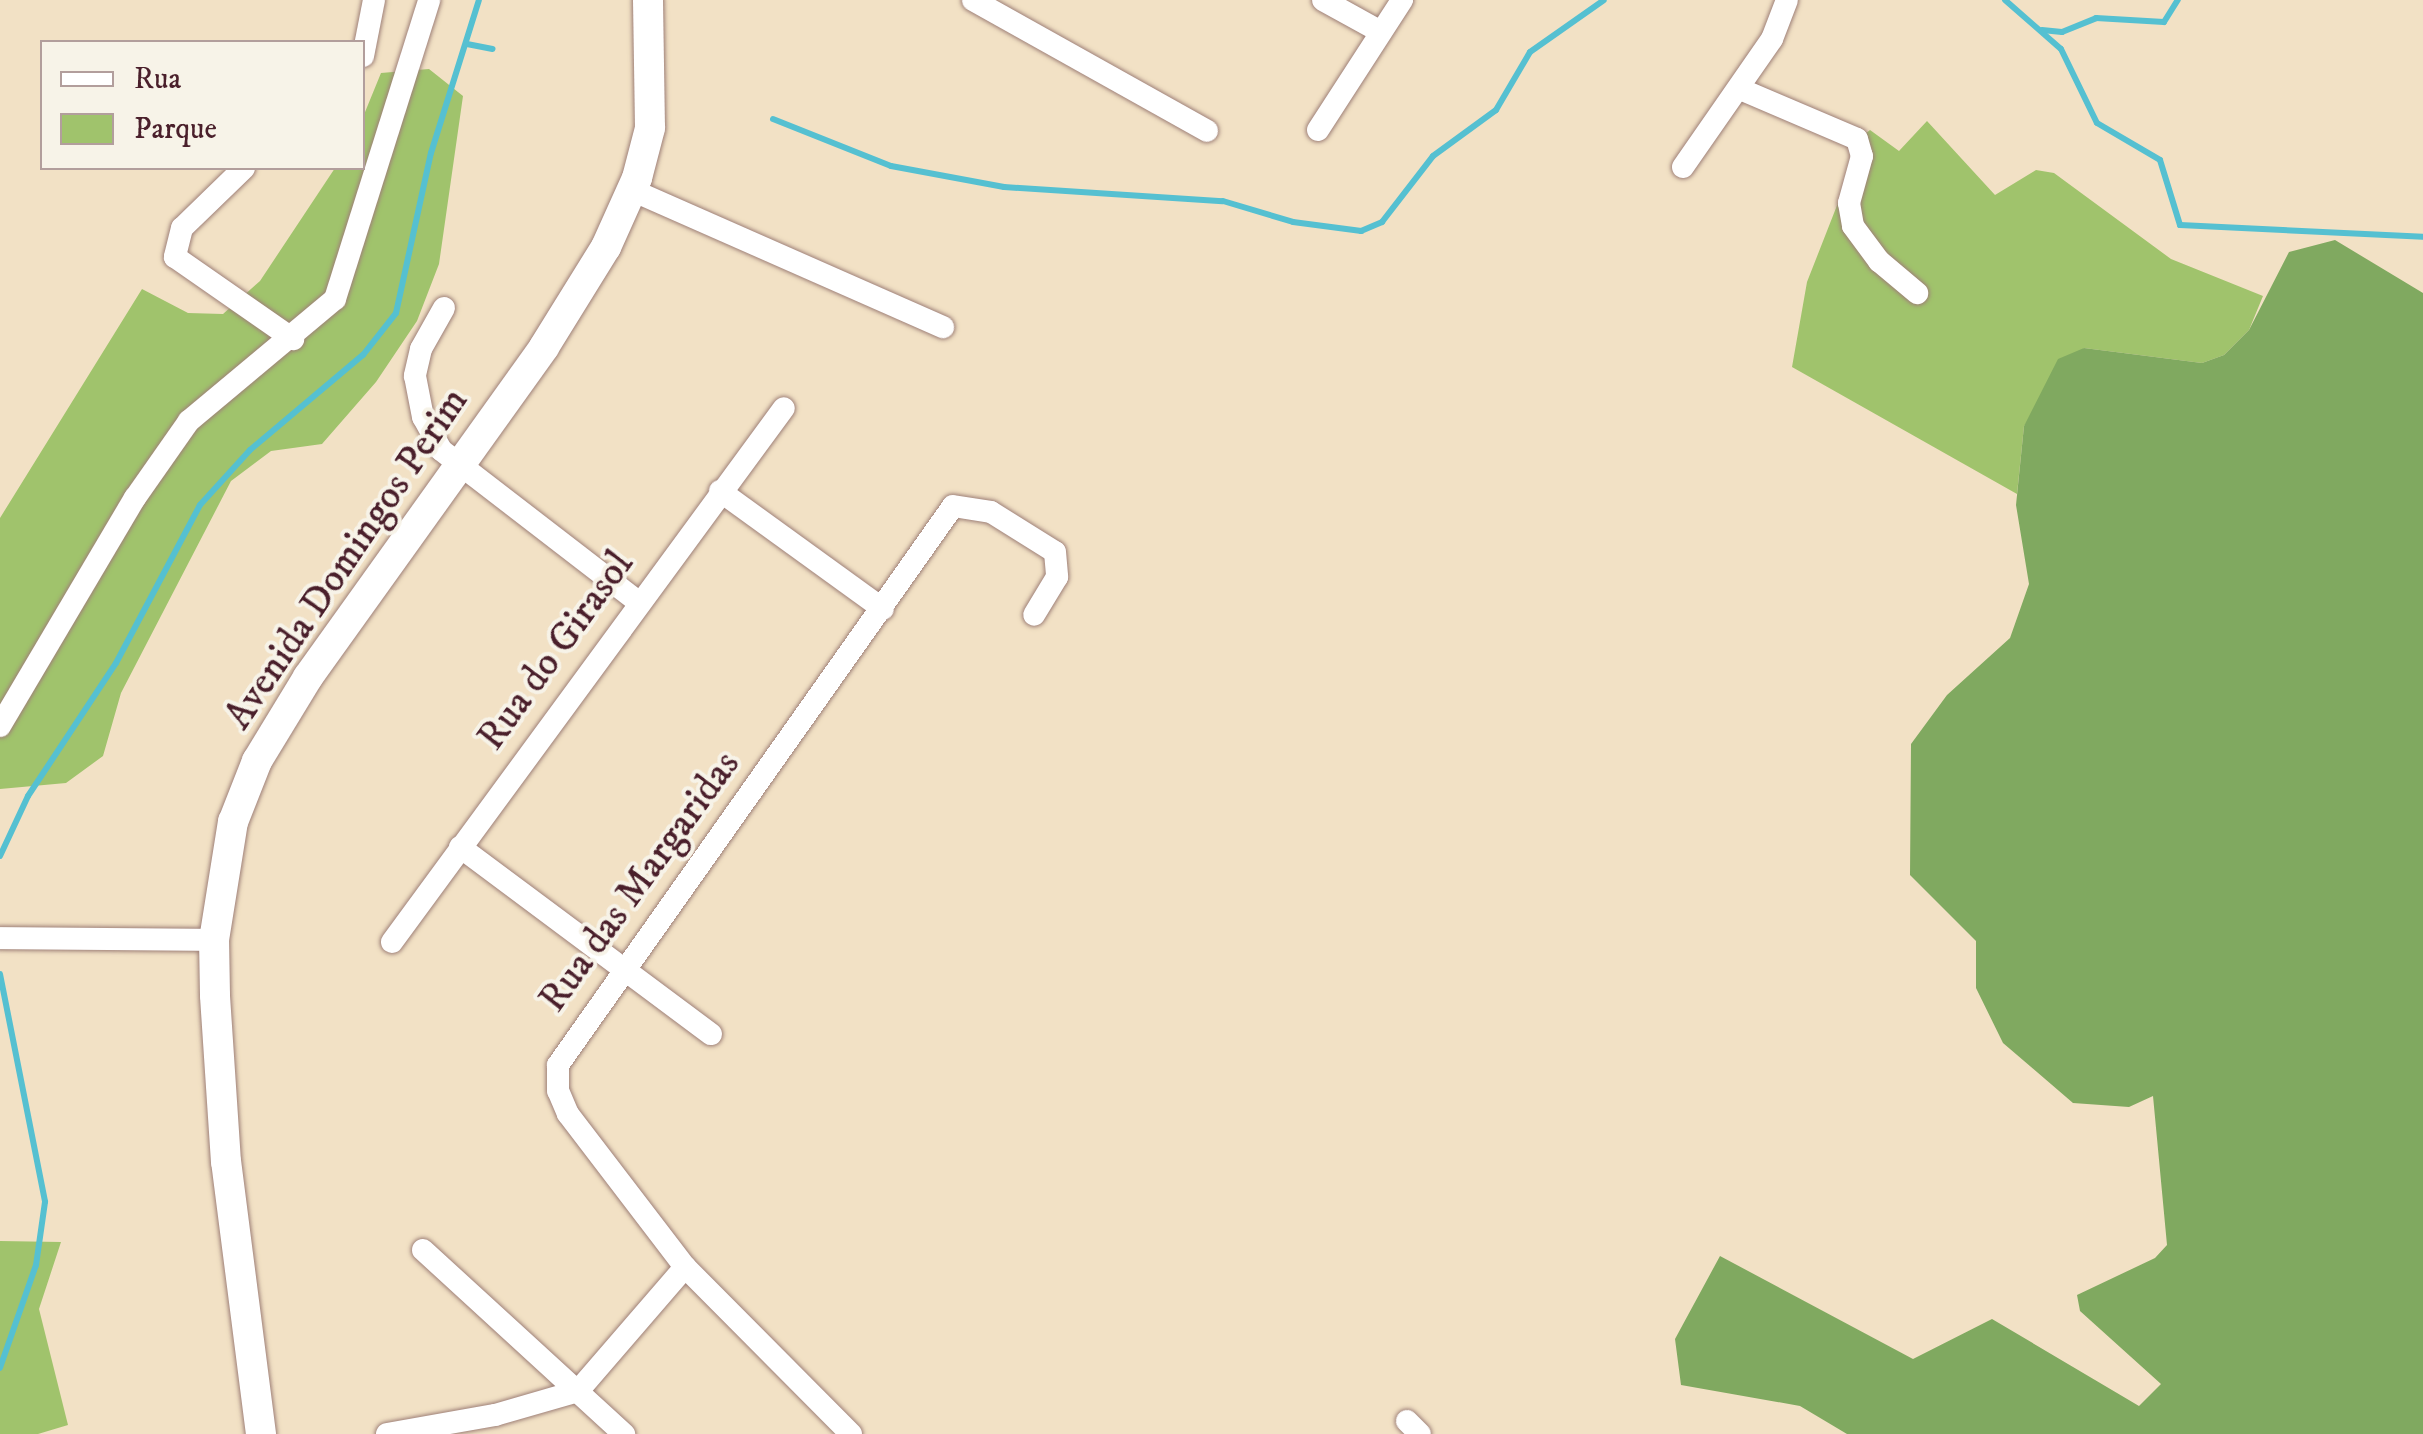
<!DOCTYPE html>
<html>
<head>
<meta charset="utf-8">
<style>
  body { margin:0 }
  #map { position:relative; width:2423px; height:1434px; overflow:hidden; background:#f2e1c5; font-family:"IM FELL DW Pica",serif }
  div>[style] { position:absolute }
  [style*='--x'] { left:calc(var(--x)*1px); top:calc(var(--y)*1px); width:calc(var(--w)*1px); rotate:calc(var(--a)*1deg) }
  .green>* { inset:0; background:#a0c36c }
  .forest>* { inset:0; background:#80a960 }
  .stream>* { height:6px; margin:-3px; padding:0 3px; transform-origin:3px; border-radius:3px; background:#55c0d1 }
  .roads { filter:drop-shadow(0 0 2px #9e8078) drop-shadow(0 0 2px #9e8078) }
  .minor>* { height:22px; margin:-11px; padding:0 11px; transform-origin:11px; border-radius:11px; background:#fff }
  .major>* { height:30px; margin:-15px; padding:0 15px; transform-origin:15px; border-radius:15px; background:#fff }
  span { translate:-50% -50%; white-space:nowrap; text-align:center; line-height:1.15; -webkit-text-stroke:8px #f7f3e8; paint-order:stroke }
  .street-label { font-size:40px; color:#4a1f2b }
  .legend { position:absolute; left:40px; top:40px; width:325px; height:130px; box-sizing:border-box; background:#f7f3e8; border:2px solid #b29e9c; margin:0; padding:12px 18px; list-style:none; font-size:30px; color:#4a1f2b }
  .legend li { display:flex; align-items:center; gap:20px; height:50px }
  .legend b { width:50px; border:2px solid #b29e9c }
</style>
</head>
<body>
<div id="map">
  <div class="green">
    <div style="clip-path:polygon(429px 69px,463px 96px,439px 264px,417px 321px,376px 382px,322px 444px,271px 451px,231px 481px,121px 693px,103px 756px,66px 783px,0 789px,0 518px,142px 289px,188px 313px,223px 314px,260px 281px,335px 168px,362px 168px,363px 117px,381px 73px)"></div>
    <div style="clip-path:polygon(1927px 121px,1995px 195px,2036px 170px,2054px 173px,2171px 259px,2263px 296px,2249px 330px,2224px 355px,2202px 363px,2084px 348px,2024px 426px,2017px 494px,1792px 367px,1807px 282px,1865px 134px,1870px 130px,1899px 151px)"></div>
    <div style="clip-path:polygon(0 1241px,61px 1242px,39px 1309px,68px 1425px,38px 1434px,0 1434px)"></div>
  </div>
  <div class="forest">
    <div style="clip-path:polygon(2335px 240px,2423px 293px,2423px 1434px,1847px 1434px,1800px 1406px,1681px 1385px,1675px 1339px,1720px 1256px,1913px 1359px,1992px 1319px,2139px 1406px,2161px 1384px,2080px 1311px,2077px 1295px,2155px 1258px,2167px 1245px,2153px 1096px,2129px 1107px,2073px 1103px,2003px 1043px,1976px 988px,1976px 941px,1910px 875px,1911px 744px,1947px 695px,2010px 638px,2029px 584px,2016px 505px,2024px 426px,2058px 359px,2084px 348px,2202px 363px,2224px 355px,2249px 330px,2289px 252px)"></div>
  </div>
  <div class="stream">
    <div style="--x:2005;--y:0;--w:74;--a:41.2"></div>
    <div style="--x:2061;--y:49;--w:82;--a:64.1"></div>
    <div style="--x:2097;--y:123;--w:73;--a:30.4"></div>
    <div style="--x:2160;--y:160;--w:68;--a:72.9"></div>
    <div style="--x:2180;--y:225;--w:243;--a:2.8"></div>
    <div style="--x:2042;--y:30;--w:20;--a:6"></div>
    <div style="--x:2062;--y:32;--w:37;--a:-22"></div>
    <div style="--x:2096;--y:18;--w:68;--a:3.4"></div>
    <div style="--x:2164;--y:22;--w:26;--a:-58"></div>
    <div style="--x:467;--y:44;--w:26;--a:11"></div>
    <div style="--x:773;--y:119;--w:127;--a:21.7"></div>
    <div style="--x:891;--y:166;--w:115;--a:10.5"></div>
    <div style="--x:1004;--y:187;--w:219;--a:3.7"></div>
    <div style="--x:1223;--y:201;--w:73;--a:16.7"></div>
    <div style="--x:1293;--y:222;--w:69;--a:7.5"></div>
    <div style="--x:1361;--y:231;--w:23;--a:-23"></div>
    <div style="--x:1382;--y:222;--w:83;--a:-52.3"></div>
    <div style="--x:1433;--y:156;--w:78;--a:-36.1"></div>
    <div style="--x:1496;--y:110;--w:67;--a:-59.6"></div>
    <div style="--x:1530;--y:52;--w:90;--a:-35.1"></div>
    <div style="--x:0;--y:856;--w:66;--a:-65"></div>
    <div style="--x:28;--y:796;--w:159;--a:-56.5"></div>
    <div style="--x:116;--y:663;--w:179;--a:-62"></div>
    <div style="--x:200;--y:505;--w:74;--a:-47.7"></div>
    <div style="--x:250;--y:450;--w:148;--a:-40.1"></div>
    <div style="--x:363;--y:355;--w:53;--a:-51.8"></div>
    <div style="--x:396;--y:313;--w:164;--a:-77.7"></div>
    <div style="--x:431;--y:153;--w:160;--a:-72.6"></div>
    <div style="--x:0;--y:974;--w:232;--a:78.8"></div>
    <div style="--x:45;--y:1202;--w:64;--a:98.1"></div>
    <div style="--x:36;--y:1265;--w:109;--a:109.3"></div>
  </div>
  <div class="roads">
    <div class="minor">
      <div style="--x:973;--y:0;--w:268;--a:29.2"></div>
      <div style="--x:1323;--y:0;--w:66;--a:28.9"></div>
      <div style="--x:363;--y:56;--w:57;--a:-78.9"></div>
      <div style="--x:1740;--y:89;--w:127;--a:23.1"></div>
      <div style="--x:1857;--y:139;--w:18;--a:74"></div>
      <div style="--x:1862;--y:156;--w:49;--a:105.5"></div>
      <div style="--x:1849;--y:203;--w:23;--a:80"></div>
      <div style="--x:1853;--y:226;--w:44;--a:53.4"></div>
      <div style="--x:1879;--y:261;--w:50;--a:40.1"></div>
      <div style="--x:1318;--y:130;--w:155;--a:-57.1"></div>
      <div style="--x:1683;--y:167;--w:156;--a:-55.2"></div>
      <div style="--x:1772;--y:39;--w:42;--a:-69"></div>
      <div style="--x:244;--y:168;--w:86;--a:135.9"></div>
      <div style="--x:182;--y:228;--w:30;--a:104"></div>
      <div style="--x:175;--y:257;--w:144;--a:34.8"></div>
      <div style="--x:632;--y:190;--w:340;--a:23.8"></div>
      <div style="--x:444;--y:308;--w:47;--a:119.3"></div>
      <div style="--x:421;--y:349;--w:28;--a:103"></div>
      <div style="--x:415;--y:376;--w:42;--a:79"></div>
      <div style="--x:423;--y:417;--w:38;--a:61"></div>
      <div style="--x:441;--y:450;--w:247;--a:37.6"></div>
      <div style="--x:720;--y:491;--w:201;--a:35.9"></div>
      <div style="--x:0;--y:726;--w:265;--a:-59.4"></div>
      <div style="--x:135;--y:498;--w:94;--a:-55"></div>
      <div style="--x:189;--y:421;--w:190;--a:-39.9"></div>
      <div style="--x:335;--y:299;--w:313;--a:-72.5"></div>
      <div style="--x:460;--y:847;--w:313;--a:36.7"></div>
      <div style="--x:0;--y:938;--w:214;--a:0.5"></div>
      <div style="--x:392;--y:942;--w:662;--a:-53.72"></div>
      <div style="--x:423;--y:1250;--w:273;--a:42.5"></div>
      <div style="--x:1407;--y:1421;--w:18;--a:45"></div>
      <div style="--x:387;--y:1434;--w:110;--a:-10"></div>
      <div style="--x:495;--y:1415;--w:86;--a:-16.1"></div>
      <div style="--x:578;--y:1391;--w:164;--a:-49.2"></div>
      <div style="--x:851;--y:1434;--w:235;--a:-134.8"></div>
      <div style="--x:685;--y:1267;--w:193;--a:-127.4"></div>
      <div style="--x:568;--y:1114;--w:25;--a:-113"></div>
      <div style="--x:558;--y:1091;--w:26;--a:-90"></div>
      <div style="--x:558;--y:1065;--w:684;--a:-54.75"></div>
      <div style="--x:953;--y:506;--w:38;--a:9"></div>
      <div style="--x:991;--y:512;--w:75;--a:32"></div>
      <div style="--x:1055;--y:552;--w:25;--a:85"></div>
      <div style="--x:1057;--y:577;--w:44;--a:121.2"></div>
    </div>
    <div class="major">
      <div style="--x:261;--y:1434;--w:274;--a:-97.3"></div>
      <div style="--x:226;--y:1162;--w:167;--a:-93.8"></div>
      <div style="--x:215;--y:995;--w:55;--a:-91"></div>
      <div style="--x:214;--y:940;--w:120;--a:-80.9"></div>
      <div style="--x:233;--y:822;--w:66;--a:-68.5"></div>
      <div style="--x:257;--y:761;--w:98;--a:-58.7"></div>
      <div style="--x:308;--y:677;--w:406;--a:-54.4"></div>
      <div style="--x:544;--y:347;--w:118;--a:-58.2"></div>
      <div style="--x:606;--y:247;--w:76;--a:-65.8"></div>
      <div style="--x:637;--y:178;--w:52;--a:-75.4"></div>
      <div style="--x:650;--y:128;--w:128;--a:-90.9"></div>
    </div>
  </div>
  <div class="street-label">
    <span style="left:347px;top:559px;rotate:-56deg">Avenida Domingos Perim</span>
    <span style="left:556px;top:651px;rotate:-54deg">Rua do Girasol</span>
    <span style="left:640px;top:882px;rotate:-54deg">Rua das Margaridas</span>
  </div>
  <ul class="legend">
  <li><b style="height:12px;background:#fff"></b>Rua</li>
  <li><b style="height:28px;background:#a0c36c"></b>Parque</li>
  </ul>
</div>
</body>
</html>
